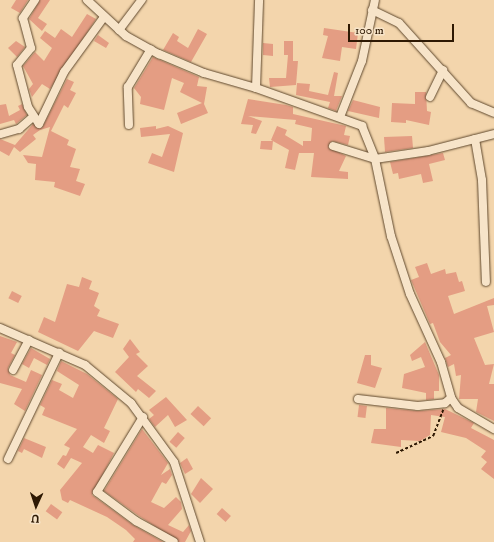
<!DOCTYPE html>
<html>
<head>
<meta charset="utf-8">
<style>
  body { margin:0 }
  #map { position:relative; width:494px; height:542px; overflow:hidden; background:#f3d5ac; font-family:"IM FELL DW Pica",serif }
  div>[style] { position:absolute }
  [style*='--x'] { left:calc(var(--x)*1px); top:calc(var(--y)*1px); width:calc(var(--w)*1px); rotate:calc(var(--a)*1deg) }
  .building>* { inset:0; background:#e49d83; transform-origin:0 0 }
  .path>* { height:1.5px; margin-top:-0.75px; transform-origin:0; background:repeating-linear-gradient(90deg,#2e1903 0 3px,transparent 0 5px) }
  .roads { filter:drop-shadow(0 0 1px #5f482d) drop-shadow(0 0 1px #5f482d) }
  .minor>* { height:8px; margin:-4px; padding:0 4px; transform-origin:4px; border-radius:4px; background:#f7e4c9 }
  span { translate:-50% -50%; white-space:nowrap; text-align:center; line-height:1.15; -webkit-text-stroke:3.5px #f7e4c9; paint-order:stroke }
  .north { position:absolute; left:16px; top:486px; width:40px; height:40px; -webkit-text-stroke:3px #f7e4c9; paint-order:stroke; rotate:183deg; font-size:11px; font-weight:700; line-height:16px; text-align:center; color:#2e1903 }
  .north::after { content:''; display:block; margin:auto; width:14px; height:18px; background:#2e1903; clip-path:polygon(50% 0,100% 100%,50% 72%,0 100%) }
  .scale { position:absolute; left:348px; top:24px; width:106px; height:18px; box-sizing:border-box; border:2px solid #2e1903; border-top:0; padding-left:5px; font-size:12px; line-height:14px; white-space:nowrap; color:#2e1903; -webkit-text-stroke:3px #f7e4c9; paint-order:stroke }
</style>
</head>
<body>
<div id="map">
  <div class="building">
    <div style="clip-path:polygon(16px 0,28px 0,20px 13px,11px 8px)"></div>
    <div style="clip-path:polygon(40px 0,50px 0,38px 18px,47px 24px,42px 31px,29px 19px)"></div>
    <div style="clip-path:polygon(87px 14px,96px 19px,50px 89px,42px 84px,32px 97px,29px 89px,33px 84px,23px 66px,35px 52px,44px 61px,52px 48px,40px 38px,45px 31px,55px 38px,61px 29px,72px 37px)"></div>
    <div style="clip-path:polygon(324px 28px,358px 33px,356px 49px,342px 47px,340px 61px,322px 58px,328px 36px,323px 35px)"></div>
    <div style="clip-path:polygon(198px 29px,207px 34px,191px 62px,163px 50px,173px 33px,179px 37px,177px 41px,188px 48px)"></div>
    <div style="clip-path:polygon(98px 35px,109px 43px,106px 48px,94px 41px)"></div>
    <div style="clip-path:polygon(16px 41px,25px 47px,17px 57px,8px 48px)"></div>
    <div style="clip-path:polygon(284px 41px,293px 41px,293px 61px,298px 61px,296px 85px,270px 87px,269px 78px,286px 78px,288px 55px,284px 55px)"></div>
    <div style="clip-path:polygon(263px 43px,273px 44px,273px 56px,263px 55px)"></div>
    <div style="clip-path:polygon(153px 57px,199px 77px,197px 86px,207px 87px,204px 104px,208px 113px,181px 124px,177px 113px,202px 103px,180px 92px,184px 83px,172px 78px,164px 110px,140px 104px,141px 97px,134px 88px)"></div>
    <div style="clip-path:polygon(334px 72px,338px 73px,334px 96px,342px 96px,336px 111px,328px 108px,330px 102px,296px 95px,297px 83px,310px 84px,309px 91px,328px 95px)"></div>
    <div style="clip-path:polygon(67px 79px,74px 82px,70px 90px,76px 93px,68px 108px,64px 105px,51px 131px,69px 140px,67px 145px,76px 149px,70px 167px,80px 169px,76px 181px,85px 184px,80px 196px,54px 187px,55px 182px,35px 180px,36px 164px,28px 163px,23px 155px,42px 157px,50px 127px,40px 130px,33px 135px,36px 139px,20px 152px,14px 147px,9px 156px,0 151px,0 139px,15px 145px,33px 124px,42px 128px)"></div>
    <div style="clip-path:polygon(415px 92px,426px 92px,427px 111px,431px 112px,429px 125px,406px 120px,406px 123px,391px 122px,392px 103px,415px 104px)"></div>
    <div style="clip-path:polygon(248px 99px,286px 105px,293px 107px,293px 114px,346px 126px,344px 135px,350px 136px,348px 145px,332px 141px,328px 147px,346px 156px,339px 171px,348px 172px,348px 179px,311px 177px,314px 153px,299px 153px,295px 170px,285px 168px,289px 150px,271px 140px,277px 126px,287px 130px,285px 135px,303px 146px,303px 141px,311px 141px,312px 128px,295px 124px,296px 120px,248px 116px,262px 121px,256px 134px,251px 133px,253px 125px,241px 124px)"></div>
    <div style="clip-path:polygon(353px 100px,380px 107px,379px 118px,348px 111px)"></div>
    <div style="clip-path:polygon(6px 104px,9px 116px,20px 110px,18px 106px,22px 104px,27px 115px,16px 124px,14px 120px,0 124px,0 105px)"></div>
    <div style="clip-path:polygon(156px 126px,156px 129px,168px 126px,183px 133px,174px 172px,148px 163px,152px 153px,162px 157px,170px 134px,141px 137px,140px 128px)"></div>
    <div style="clip-path:polygon(412px 136px,413px 148px,385px 152px,384px 137px)"></div>
    <div style="clip-path:polygon(261px 141px,273px 141px,272px 150px,260px 149px)"></div>
    <div style="clip-path:polygon(443px 153px,445px 160px,429px 164px,433px 181px,423px 183px,421px 174px,399px 179px,398px 173px,393px 174px,390px 162px)"></div>
    <div style="clip-path:polygon(427px 263px,431px 274px,445px 269px,446px 274px,456px 272px,459px 282px,462px 281px,465px 291px,448px 296px,454px 314px,494px 298px,494px 305px,487px 306px,494px 332px,474px 338px,485px 365px,494px 364px,489px 384px,494px 384px,494px 421px,476px 412px,478px 399px,459px 399px,461px 375px,456px 376px,454px 364px,448px 367px,445px 358px,451px 355px,440px 342px,433px 323px,430px 324px,411px 280px,419px 277px,415px 267px)"></div>
    <div style="clip-path:polygon(82px 277px,92px 281px,89px 289px,99px 293px,94px 306px,100px 310px,97px 316px,119px 324px,113px 338px,94px 331px,78px 351px,38px 332px,44px 317px,55px 322px,67px 284px,79px 287px)"></div>
    <div style="left:12px;top:291px;width:11px;height:8px;rotate:27deg"></div>
    <div style="clip-path:polygon(0 336px,17px 342px,11px 353px,15px 355px,8px 368px,10px 375px,26px 382px,31px 370px,42px 375px,25px 411px,14px 404px,22px 389px,0 383px)"></div>
    <div style="clip-path:polygon(130px 339px,140px 352px,136px 354px,148px 366px,137px 376px,156px 391px,149px 398px,138px 389px,136px 392px,115px 372px,129px 357px,123px 349px)"></div>
    <div style="clip-path:polygon(425px 342px,439px 375px,439px 391px,434px 391px,434px 399px,426px 400px,426px 393px,402px 388px,404px 374px,425px 367px,421px 357px,412px 361px,410px 355px)"></div>
    <div style="clip-path:polygon(31px 348px,50px 359px,47px 365px,34px 358px,29px 368px,22px 364px)"></div>
    <div style="clip-path:polygon(365px 355px,371px 355px,371px 365px,382px 368px,375px 388px,357px 383px)"></div>
    <div style="clip-path:polygon(61px 361px,87px 374px,118px 399px,104px 428px,110px 431px,104px 443px,91px 435px,83px 447px,93px 453px,98px 445px,114px 453px,92px 495px,133px 525px,163px 542px,133px 542px,135px 539px,126px 530px,107px 517px,70px 500px,68px 503px,62px 500px,60px 490px,82px 463px,71px 458px,64px 469px,57px 464px,63px 455px,66px 456px,70px 448px,64px 445px,77px 429px,42px 415px,45px 408px,40px 405px,52px 380px,62px 384px,59px 390px,73px 398px,79px 385px,57px 371px)"></div>
    <div style="clip-path:polygon(166px 397px,187px 420px,175px 427px,168px 415px,155px 427px,149px 419px,154px 415px,149px 410px)"></div>
    <div style="left:359px;top:405px;width:8px;height:12px;rotate:7deg"></div>
    <div style="left:198px;top:406px;width:18px;height:11px;rotate:43deg"></div>
    <div style="clip-path:polygon(386px 408px,418px 411px,445px 409px,474px 423px,471px 428px,494px 440px,494px 479px,481px 469px,487px 462px,481px 457px,486px 451px,466px 438px,441px 432px,445px 417px,431px 415px,430px 435px,420px 441px,401px 440px,401px 447px,371px 443px,374px 429px,386px 429px)"></div>
    <div style="clip-path:polygon(142px 429px,168px 463px,161px 475px,170px 469px,172px 475px,166px 484px,162px 482px,151px 502px,164px 508px,176px 497px,181px 502px,182px 509px,168px 525px,183px 532px,189px 525px,191px 531px,185px 542px,179px 542px,139px 516px,104px 491px)"></div>
    <div style="left:178px;top:432px;width:9px;height:13px;rotate:41deg"></div>
    <div style="clip-path:polygon(24px 438px,46px 447px,42px 458px,24px 449px,22px 453px,18px 451px)"></div>
    <div style="clip-path:polygon(187px 458px,193px 469px,185px 474px,180px 463px)"></div>
    <div style="clip-path:polygon(201px 478px,213px 489px,200px 503px,191px 494px)"></div>
    <div style="left:51px;top:504px;width:14px;height:9px;rotate:36deg"></div>
    <div style="left:222px;top:508px;width:12px;height:8px;rotate:42deg"></div>
  </div>
  <div class="path">
    <div style="--x:396;--y:453;--w:41;--a:-24.7"></div>
    <div style="--x:433;--y:436;--w:28;--a:-69"></div>
  </div>
  <div class="roads">
    <div class="minor">
      <div style="--x:35;--y:0;--w:22;--a:124"></div>
      <div style="--x:23;--y:18;--w:31;--a:75"></div>
      <div style="--x:31;--y:48;--w:22;--a:129"></div>
      <div style="--x:17;--y:65;--w:43;--a:75.3"></div>
      <div style="--x:28;--y:107;--w:20;--a:57"></div>
      <div style="--x:39;--y:124;--w:58;--a:-64.3"></div>
      <div style="--x:64;--y:72;--w:68;--a:-54"></div>
      <div style="--x:87;--y:0;--w:53;--a:42.7"></div>
      <div style="--x:126;--y:36;--w:38;--a:29"></div>
      <div style="--x:159;--y:54;--w:49;--a:22.9"></div>
      <div style="--x:204;--y:73;--w:54;--a:16.1"></div>
      <div style="--x:256;--y:88;--w:113;--a:19.7"></div>
      <div style="--x:362;--y:126;--w:35;--a:68"></div>
      <div style="--x:375;--y:159;--w:79;--a:78.3"></div>
      <div style="--x:391;--y:236;--w:61;--a:71.9"></div>
      <div style="--x:410;--y:294;--w:75;--a:65.5"></div>
      <div style="--x:441;--y:362;--w:37;--a:74"></div>
      <div style="--x:451;--y:398;--w:12;--a:55"></div>
      <div style="--x:458;--y:408;--w:42;--a:30.3"></div>
      <div style="--x:372;--y:10;--w:30;--a:26"></div>
      <div style="--x:399;--y:23;--w:108;--a:48"></div>
      <div style="--x:471;--y:103;--w:25;--a:23"></div>
      <div style="--x:119;--y:30;--w:38;--a:-53"></div>
      <div style="--x:256;--y:88;--w:88;--a:-88"></div>
      <div style="--x:430;--y:97;--w:30;--a:-64"></div>
      <div style="--x:340;--y:117;--w:60;--a:-68.6"></div>
      <div style="--x:362;--y:61;--w:62;--a:-78"></div>
      <div style="--x:129;--y:125;--w:38;--a:-92"></div>
      <div style="--x:128;--y:87;--w:44;--a:-58.8"></div>
      <div style="--x:1;--y:134;--w:19;--a:-16"></div>
      <div style="--x:19;--y:129;--w:18;--a:-41"></div>
      <div style="--x:475;--y:139;--w:42;--a:80.3"></div>
      <div style="--x:482;--y:180;--w:102;--a:87.8"></div>
      <div style="--x:333;--y:146;--w:44;--a:17.2"></div>
      <div style="--x:375;--y:159;--w:54;--a:-8.6"></div>
      <div style="--x:428;--y:151;--w:68;--a:-14.4"></div>
      <div style="--x:0;--y:328;--w:93;--a:23.5"></div>
      <div style="--x:85;--y:365;--w:60;--a:39.6"></div>
      <div style="--x:131;--y:403;--w:73;--a:53.9"></div>
      <div style="--x:174;--y:462;--w:84;--a:72"></div>
      <div style="--x:13;--y:370;--w:34;--a:-62"></div>
      <div style="--x:358;--y:399;--w:60;--a:6.7"></div>
      <div style="--x:418;--y:406;--w:27;--a:-6"></div>
      <div style="--x:445;--y:403;--w:8;--a:-40"></div>
      <div style="--x:143;--y:417;--w:88;--a:121.5"></div>
      <div style="--x:97;--y:492;--w:49;--a:36.6"></div>
      <div style="--x:136;--y:521;--w:43;--a:28.9"></div>
      <div style="--x:8;--y:459;--w:118;--a:-64.3"></div>
    </div>
  </div>
  <div class="north">U</div>
  <div class="scale">100 m</div>
</div>
</body>
</html>
